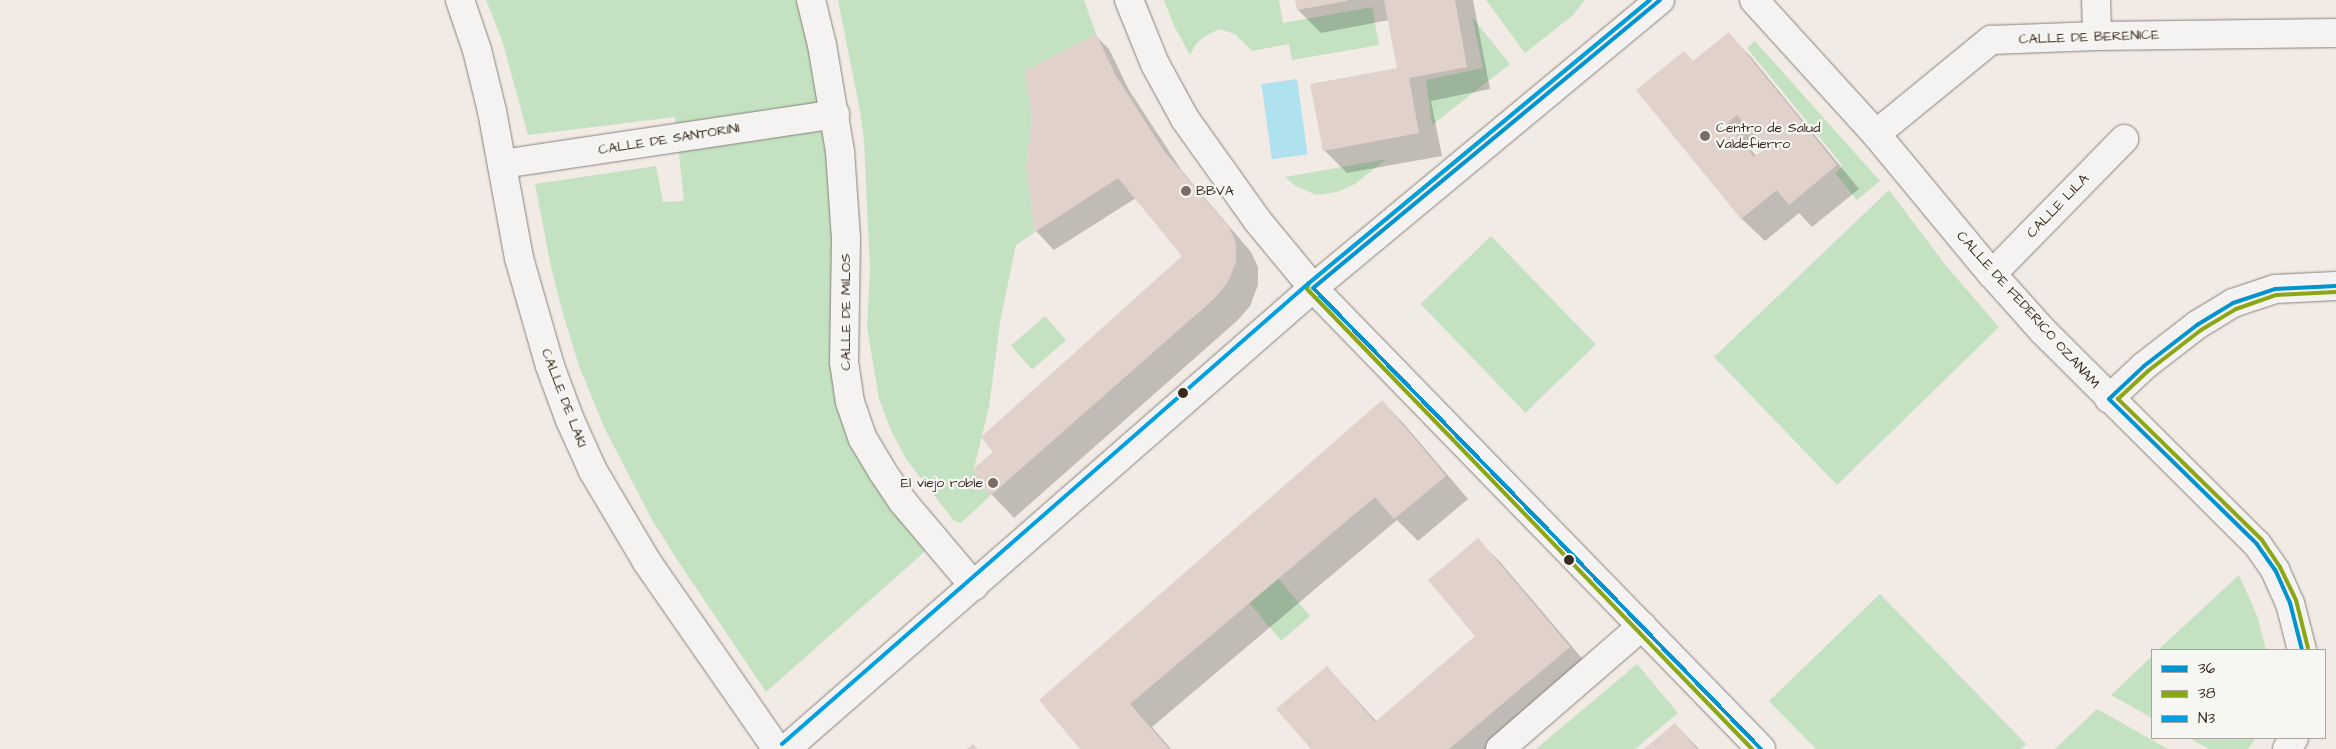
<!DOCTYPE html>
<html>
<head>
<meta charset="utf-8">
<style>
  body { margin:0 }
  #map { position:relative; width:2336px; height:749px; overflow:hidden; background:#f2eae4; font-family:"Architects Daughter",sans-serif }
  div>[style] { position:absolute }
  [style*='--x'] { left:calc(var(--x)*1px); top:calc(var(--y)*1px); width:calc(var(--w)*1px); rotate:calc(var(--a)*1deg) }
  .green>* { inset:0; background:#c4e2c1; transform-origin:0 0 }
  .water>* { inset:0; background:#afe2ee; transform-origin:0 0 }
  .shadow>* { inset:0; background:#0003 }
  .building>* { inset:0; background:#e0d2ca }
  .roads { filter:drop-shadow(0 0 1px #88827c) drop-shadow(0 0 1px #88827c) }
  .minor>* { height:28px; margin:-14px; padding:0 14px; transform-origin:14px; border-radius:14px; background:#f5f3f1 }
  .bus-1>* { height:4px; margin:-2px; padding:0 2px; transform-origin:2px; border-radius:2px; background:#0293d1 }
  .bus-2>* { height:4px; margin:-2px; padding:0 2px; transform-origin:2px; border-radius:2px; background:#8ba715 }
  .bus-3>* { height:4px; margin:-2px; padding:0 2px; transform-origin:2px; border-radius:2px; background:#009fe3 }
  .dots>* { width:14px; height:14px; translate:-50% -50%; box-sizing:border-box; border:2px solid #f6f6f2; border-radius:50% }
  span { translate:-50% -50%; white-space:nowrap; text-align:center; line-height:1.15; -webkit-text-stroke:4.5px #f6f6f2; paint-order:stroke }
  .street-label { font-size:14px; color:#3b2a1e }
  .poi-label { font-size:14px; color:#3b2a1e }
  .left { translate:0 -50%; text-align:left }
  .right { translate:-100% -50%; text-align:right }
  .legend { position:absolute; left:2151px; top:649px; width:175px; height:90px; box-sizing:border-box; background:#f6f6f2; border:1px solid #aba49d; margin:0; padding:6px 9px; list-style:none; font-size:15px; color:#3b2a1e }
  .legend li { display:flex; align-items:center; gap:10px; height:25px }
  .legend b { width:25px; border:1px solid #aba49d }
</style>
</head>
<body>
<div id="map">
  <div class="green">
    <div style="clip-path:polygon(486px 0,802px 0,831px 166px,837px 376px,930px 547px,766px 692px,678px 561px,652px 520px,605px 429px,579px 366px,563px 314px,551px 267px,535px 184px,656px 166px,663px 202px,684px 201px,675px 117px,528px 135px,502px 40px)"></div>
    <div style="clip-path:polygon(838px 0,1084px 0,1096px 34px,1025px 71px,1032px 118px,1026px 166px,1035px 232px,1016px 245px,1000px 322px,989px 407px,974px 468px,979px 482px,990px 496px,961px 523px,954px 521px,906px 459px,891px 430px,879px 399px,867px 327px,870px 268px,864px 141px,860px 111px)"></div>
    <div style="clip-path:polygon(1164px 0,1279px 0,1283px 23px,1372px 7px,1379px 45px,1292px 60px,1289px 44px,1252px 51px,1235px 34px,1219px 29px,1204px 37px,1196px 44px,1190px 55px,1173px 24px)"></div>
    <div style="clip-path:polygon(1486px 0,1585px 0,1572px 16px,1525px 53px)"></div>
    <div style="clip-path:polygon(1472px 17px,1510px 64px,1432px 125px,1426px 80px,1483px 68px)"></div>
    <div style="clip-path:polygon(1755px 41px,1880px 181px,1857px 200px,1835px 173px,1843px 166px,1747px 48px)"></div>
    <div style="clip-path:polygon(1387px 159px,1355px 184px,1337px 192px,1316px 195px,1294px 185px,1285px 177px)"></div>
    <div style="clip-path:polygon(1889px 190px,1947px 267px,1999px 327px,1837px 485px,1714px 357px)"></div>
    <div style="left:1491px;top:236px;width:151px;height:98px;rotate:46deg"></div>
    <div style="left:1045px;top:316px;width:32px;height:45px;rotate:49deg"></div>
    <div style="clip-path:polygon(2239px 575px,2258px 618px,2266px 650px,2158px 650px)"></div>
    <div style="left:1278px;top:578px;width:50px;height:38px;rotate:50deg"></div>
    <div style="clip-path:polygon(1880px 594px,2026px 744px,2021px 749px,1816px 749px,1769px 701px)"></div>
    <div style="clip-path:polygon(2152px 656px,2152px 718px,2111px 695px)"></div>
    <div style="clip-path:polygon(1637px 664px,1678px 713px,1635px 749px,1536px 749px)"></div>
    <div style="clip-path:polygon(2097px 709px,2168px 749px,2055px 749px)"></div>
    <div style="clip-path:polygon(2189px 738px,2256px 738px,2248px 749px,2209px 749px)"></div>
  </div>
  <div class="water">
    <div style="left:1297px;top:79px;width:76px;height:36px;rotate:82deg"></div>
  </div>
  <div class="shadow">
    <div style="clip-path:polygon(1296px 0,1473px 0,1490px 89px,1431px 101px,1442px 156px,1347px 173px,1324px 150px,1398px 69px,1389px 20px,1321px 33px,1298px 10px)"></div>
    <div style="clip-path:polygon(evenodd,1728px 34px,1751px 57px,1859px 189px,1812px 227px,1799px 213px,1765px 241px,1742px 219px,1637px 90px,1694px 62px,1728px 34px,1758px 139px,1766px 149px,1757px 157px,1749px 147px,1758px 139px)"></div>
    <div style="clip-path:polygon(1096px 36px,1109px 49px,1129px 90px,1182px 171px,1251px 252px,1258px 267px,1258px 285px,1250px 306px,1238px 320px,1014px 518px,980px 482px,995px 452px,1184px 257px,1136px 198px,1054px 250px,1036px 231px)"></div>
    <div style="clip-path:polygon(1382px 401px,1404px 424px,1468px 499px,1418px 541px,1397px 520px,1152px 727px,1171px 749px,1082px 749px)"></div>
    <div style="clip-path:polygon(1478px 540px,1501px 563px,1592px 670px,1499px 749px,1312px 749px,1327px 667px,1377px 722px,1477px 637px)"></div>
    <div style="clip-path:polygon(1675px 724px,1699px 749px,1646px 749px)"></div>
  </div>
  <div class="building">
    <div style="clip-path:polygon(1295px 0,1347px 0,1347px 1px,1297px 10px)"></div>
    <div style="clip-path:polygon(1384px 0,1455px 0,1467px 67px,1409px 78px,1419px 133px,1323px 151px,1310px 84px,1397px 68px)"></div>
    <div style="clip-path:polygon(evenodd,1729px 32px,1837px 165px,1789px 205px,1777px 190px,1741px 219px,1636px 90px,1684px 51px,1693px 61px,1729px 32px,1737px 115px,1765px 149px,1754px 157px,1727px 123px,1737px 115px)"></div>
    <div style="clip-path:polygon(1096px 34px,1116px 76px,1164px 151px,1229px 227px,1236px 243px,1236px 262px,1228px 282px,1215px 298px,990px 496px,979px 482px,974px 468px,993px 452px,981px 437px,1182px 256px,1118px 178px,1035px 232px,1026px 166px,1032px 118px,1025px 71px)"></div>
    <div style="clip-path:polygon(1382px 400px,1446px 476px,1394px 519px,1375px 497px,1130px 704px,1169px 749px,1080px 749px,1039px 700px)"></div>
    <div style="clip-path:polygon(1478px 538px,1570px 647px,1449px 749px,1311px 749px,1276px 709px,1327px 666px,1375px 722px,1475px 636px,1428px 580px)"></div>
    <div style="clip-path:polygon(1675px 723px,1697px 749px,1644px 749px)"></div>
    <div style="clip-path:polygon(973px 744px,978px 749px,967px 749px)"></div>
  </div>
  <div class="roads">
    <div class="minor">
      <div style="--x:460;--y:0;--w:53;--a:71.2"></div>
      <div style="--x:477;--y:50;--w:63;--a:76.2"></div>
      <div style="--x:492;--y:111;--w:149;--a:79.6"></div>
      <div style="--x:519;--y:258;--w:112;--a:74"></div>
      <div style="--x:550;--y:366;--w:58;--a:69.7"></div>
      <div style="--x:570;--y:420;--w:56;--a:65.7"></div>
      <div style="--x:593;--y:471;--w:106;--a:59.3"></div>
      <div style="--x:647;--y:562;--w:228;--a:55.2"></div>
      <div style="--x:811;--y:0;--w:46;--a:76.3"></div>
      <div style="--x:822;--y:45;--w:108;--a:80.4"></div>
      <div style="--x:840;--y:151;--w:87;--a:86.1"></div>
      <div style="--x:846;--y:238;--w:124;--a:90.9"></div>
      <div style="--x:844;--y:362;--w:40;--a:81.5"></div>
      <div style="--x:850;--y:402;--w:39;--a:71"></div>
      <div style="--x:863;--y:439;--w:37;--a:59"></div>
      <div style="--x:882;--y:471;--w:37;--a:56"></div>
      <div style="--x:903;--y:502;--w:110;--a:49.8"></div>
      <div style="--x:1129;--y:0;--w:69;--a:67.9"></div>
      <div style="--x:1155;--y:64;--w:63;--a:61.4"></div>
      <div style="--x:1185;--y:119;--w:124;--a:54.5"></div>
      <div style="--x:1257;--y:220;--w:88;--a:50.5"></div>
      <div style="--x:1313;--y:288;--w:643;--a:45.82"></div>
      <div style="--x:1754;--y:0;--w:181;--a:47.7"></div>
      <div style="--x:1876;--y:134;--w:182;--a:50.4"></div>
      <div style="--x:1992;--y:274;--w:75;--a:48.2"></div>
      <div style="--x:2042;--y:330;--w:303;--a:44.9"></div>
      <div style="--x:2257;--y:544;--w:32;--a:55"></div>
      <div style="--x:2275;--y:570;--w:36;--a:66"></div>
      <div style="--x:2290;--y:603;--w:49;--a:75.7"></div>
      <div style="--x:2096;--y:0;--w:36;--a:88"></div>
      <div style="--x:1876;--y:134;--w:149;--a:-39.3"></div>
      <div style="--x:1991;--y:40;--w:106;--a:-2.2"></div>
      <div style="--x:2097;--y:36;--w:239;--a:-0.7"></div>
      <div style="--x:502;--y:164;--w:337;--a:-8.5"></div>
      <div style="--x:1992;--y:274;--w:189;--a:-45.6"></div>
      <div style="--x:2109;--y:399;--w:48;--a:-43.3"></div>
      <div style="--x:2144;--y:366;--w:67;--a:-37.7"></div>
      <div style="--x:2197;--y:325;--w:42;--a:-31.4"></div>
      <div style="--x:2233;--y:303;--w:44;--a:-18.4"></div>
      <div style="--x:2275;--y:289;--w:61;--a:-2.8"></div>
      <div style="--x:786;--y:749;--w:700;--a:-41.18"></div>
      <div style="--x:1313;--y:288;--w:451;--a:-39.7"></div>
      <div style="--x:1500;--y:749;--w:188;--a:-40.9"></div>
      <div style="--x:2287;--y:749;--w:13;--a:-58"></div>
    </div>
  </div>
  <div class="bus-1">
    <div style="--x:1660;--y:0;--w:451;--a:140.3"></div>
    <div style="--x:1313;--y:288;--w:643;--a:45.82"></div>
    <div style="--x:2302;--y:650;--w:49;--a:-104.3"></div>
    <div style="--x:2290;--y:603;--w:36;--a:-114"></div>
    <div style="--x:2275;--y:570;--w:32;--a:-125"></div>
    <div style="--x:2257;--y:544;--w:207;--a:-135.6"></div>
    <div style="--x:2109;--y:399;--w:48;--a:-43.3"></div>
    <div style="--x:2144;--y:366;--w:67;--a:-37.7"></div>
    <div style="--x:2197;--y:325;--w:42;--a:-31.4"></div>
    <div style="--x:2233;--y:303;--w:44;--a:-18.4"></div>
    <div style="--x:2275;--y:289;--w:61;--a:-2.8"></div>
  </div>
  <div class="bus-2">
    <div style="--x:1650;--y:0;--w:443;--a:140.3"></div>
    <div style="--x:1309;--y:283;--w:6;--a:108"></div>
    <div style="--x:1307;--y:289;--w:640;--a:45.95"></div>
    <div style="--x:2308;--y:648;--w:49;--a:-104"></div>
    <div style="--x:2296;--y:600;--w:37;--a:-116"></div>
    <div style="--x:2280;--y:567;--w:32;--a:-124"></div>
    <div style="--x:2262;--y:540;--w:202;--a:-135.6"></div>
    <div style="--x:2118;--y:399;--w:41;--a:-43"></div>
    <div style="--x:2148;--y:371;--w:67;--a:-37.7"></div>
    <div style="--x:2201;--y:330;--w:41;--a:-31"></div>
    <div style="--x:2236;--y:309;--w:42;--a:-19.3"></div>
    <div style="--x:2276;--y:295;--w:60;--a:-2.9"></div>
  </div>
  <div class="bus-3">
    <div style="--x:782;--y:744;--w:700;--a:-41.18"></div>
    <div style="--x:1309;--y:283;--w:443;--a:-39.7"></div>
  </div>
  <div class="dots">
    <div style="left:1705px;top:136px;background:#7b6d63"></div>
    <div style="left:1186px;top:191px;background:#7b6d63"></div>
    <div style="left:1183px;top:393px;background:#3b2a1e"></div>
    <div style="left:993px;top:483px;background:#7b6d63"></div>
    <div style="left:1569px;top:560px;background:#3b2a1e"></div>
  </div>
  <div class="street-label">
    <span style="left:2089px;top:37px;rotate:-2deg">CALLE DE BERENICE</span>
    <span style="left:669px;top:139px;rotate:-9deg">CALLE DE SANTORINI</span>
    <span style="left:2058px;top:206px;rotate:-46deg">CALLE LILA</span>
    <span style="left:2028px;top:310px;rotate:48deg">CALLE DE FEDERICO OZANAM</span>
    <span style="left:846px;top:312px;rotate:-90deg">CALLE DE MILOS</span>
    <span style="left:564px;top:398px;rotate:69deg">CALLE DE LAKI</span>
  </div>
  <div class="poi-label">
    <span class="left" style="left:1716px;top:136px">Centro de Salud<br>Valdefierro</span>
    <span class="left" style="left:1196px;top:191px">BBVA</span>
    <span class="right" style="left:983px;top:483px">El viejo roble</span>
  </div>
  <ul class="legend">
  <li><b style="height:6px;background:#0293d1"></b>36</li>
  <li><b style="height:6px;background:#8ba715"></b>38</li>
  <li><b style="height:6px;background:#009fe3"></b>N3</li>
  </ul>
</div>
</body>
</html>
